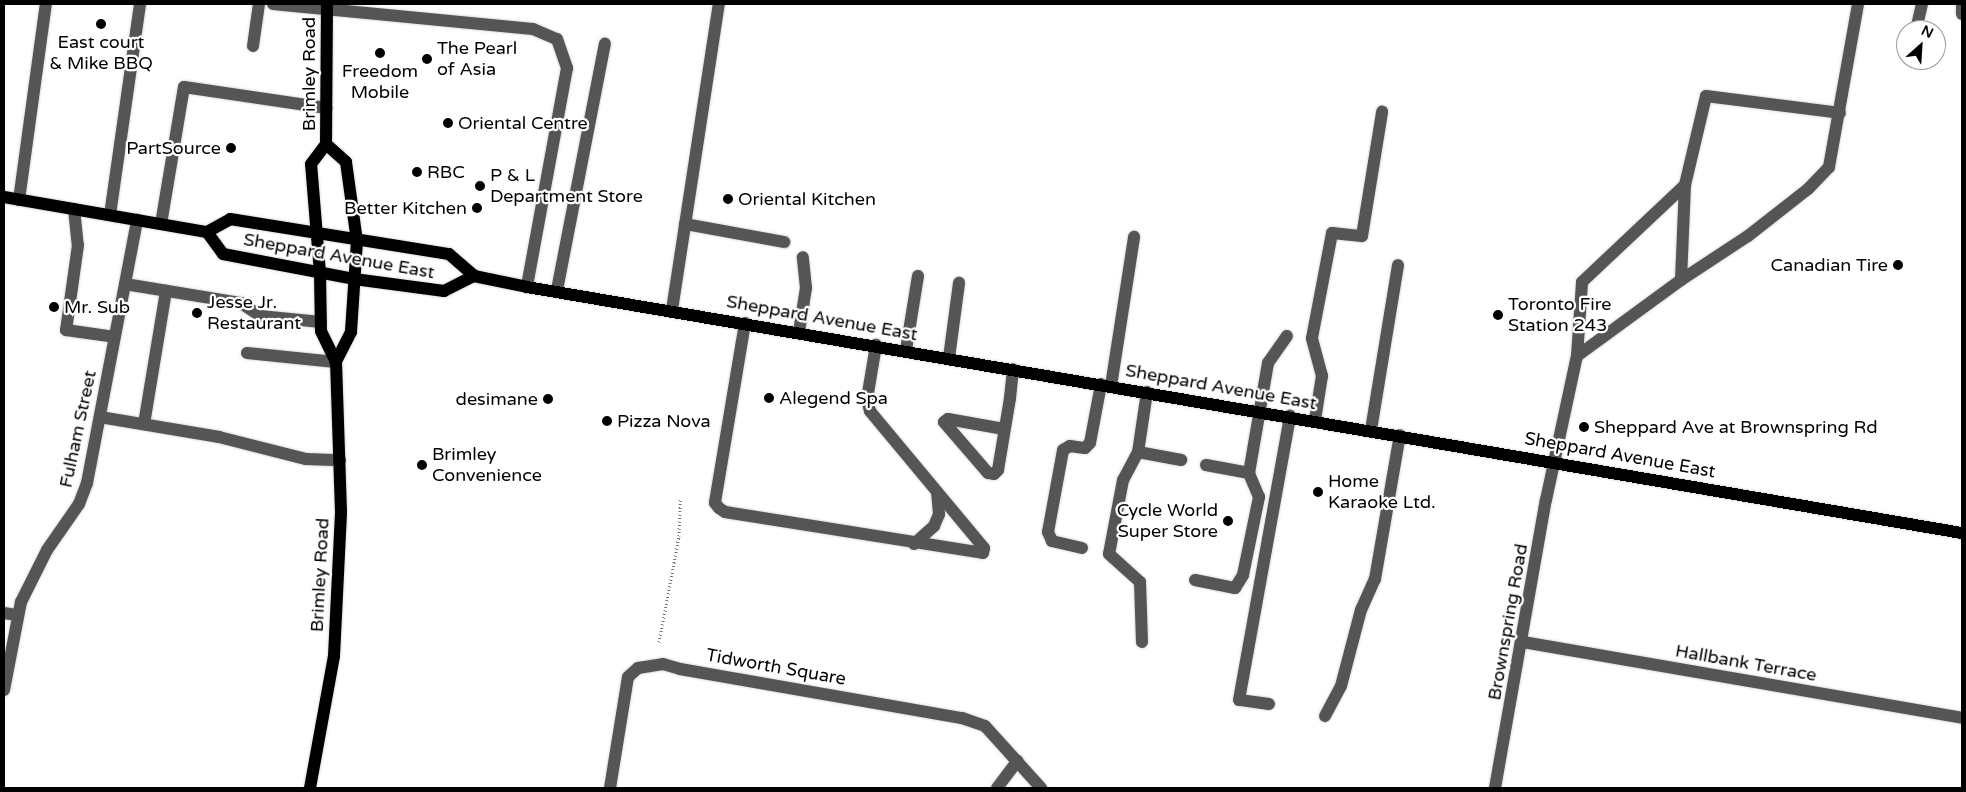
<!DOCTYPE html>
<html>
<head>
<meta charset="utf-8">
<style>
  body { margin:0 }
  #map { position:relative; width:1966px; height:792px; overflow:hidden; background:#fff; font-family:"Varela Round",sans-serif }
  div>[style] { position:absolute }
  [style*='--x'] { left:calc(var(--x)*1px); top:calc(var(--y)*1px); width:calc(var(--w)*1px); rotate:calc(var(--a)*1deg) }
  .path>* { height:3px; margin-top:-1.5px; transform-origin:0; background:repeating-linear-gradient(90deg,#777 0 1px,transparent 0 3.5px) }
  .roads { filter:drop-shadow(0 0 1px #dbdbdb) drop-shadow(0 0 1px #dbdbdb) }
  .minor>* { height:12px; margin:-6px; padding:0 6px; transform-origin:6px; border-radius:6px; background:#555 }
  .major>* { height:12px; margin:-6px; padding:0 6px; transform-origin:6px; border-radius:6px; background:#000 }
  .dots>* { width:14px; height:14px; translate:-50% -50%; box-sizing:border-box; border:2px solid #fff; border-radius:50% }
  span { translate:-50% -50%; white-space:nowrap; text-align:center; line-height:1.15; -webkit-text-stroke:4.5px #fff; paint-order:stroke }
  .poi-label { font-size:18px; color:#000 }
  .left { translate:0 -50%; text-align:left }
  .right { translate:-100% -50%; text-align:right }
  .street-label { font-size:18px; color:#000 }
  .frame { position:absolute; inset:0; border:5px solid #000; pointer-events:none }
  .north { position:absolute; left:1896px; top:20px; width:50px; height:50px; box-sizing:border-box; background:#fff; border:1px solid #999; border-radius:50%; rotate:26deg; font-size:14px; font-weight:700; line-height:20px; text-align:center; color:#000 }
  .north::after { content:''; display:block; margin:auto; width:18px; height:22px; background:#000; clip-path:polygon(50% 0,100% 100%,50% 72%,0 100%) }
</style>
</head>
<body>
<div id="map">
  <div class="path">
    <div style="--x:659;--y:642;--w:108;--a:-79.3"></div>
    <div style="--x:679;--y:536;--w:37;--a:-88"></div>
  </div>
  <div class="roads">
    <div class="minor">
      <div style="--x:273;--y:4;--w:261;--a:5.5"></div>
      <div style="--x:533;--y:29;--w:26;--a:23"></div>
      <div style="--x:557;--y:39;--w:31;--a:71"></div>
      <div style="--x:567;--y:68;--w:223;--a:100.4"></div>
      <div style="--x:1962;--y:4;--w:10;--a:90"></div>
      <div style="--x:1916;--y:30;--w:27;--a:-77"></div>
      <div style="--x:253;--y:46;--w:42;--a:-81.9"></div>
      <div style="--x:19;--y:200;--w:198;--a:-82.2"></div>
      <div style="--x:74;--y:209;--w:36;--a:84"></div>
      <div style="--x:78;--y:245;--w:86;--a:98"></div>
      <div style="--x:66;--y:330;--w:49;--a:8.1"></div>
      <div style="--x:110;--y:215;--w:213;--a:-81.9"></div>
      <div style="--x:161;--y:224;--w:139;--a:-80.5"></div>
      <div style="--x:184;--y:87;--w:144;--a:8.4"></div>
      <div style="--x:685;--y:224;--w:101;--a:10.3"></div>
      <div style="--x:1681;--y:280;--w:80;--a:-33.3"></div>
      <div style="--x:1748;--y:236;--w:76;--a:-38.1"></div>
      <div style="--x:1808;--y:189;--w:30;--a:-46"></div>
      <div style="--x:1829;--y:167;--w:166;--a:-79.9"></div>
      <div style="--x:125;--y:284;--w:118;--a:9.3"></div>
      <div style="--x:241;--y:303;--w:23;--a:34"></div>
      <div style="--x:260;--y:316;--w:61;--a:5.6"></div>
      <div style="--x:557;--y:290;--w:251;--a:-79"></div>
      <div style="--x:672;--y:310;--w:310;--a:-81.3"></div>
      <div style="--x:745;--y:323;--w:182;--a:99.5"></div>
      <div style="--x:715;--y:503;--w:6;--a:51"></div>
      <div style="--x:719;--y:508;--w:7;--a:34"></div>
      <div style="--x:725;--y:512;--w:261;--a:9"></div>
      <div style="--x:983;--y:553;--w:5;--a:-79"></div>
      <div style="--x:984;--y:548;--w:178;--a:-129.8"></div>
      <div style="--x:870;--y:411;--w:12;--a:-104"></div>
      <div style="--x:867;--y:399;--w:55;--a:-80.5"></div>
      <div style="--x:799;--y:332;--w:45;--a:-81"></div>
      <div style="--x:806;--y:288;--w:31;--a:-96"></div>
      <div style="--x:906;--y:350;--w:75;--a:-80.8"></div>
      <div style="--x:247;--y:353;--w:89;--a:5.8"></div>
      <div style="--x:1577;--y:356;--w:74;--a:-86.1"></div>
      <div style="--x:1582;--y:282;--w:141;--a:-43.3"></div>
      <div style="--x:949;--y:358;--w:76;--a:-82.4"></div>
      <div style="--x:1111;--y:386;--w:151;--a:-81.2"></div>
      <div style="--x:1147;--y:392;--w:61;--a:98.5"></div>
      <div style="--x:1138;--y:452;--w:44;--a:10.5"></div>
      <div style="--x:100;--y:417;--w:121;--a:9.5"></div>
      <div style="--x:219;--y:437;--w:90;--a:14.2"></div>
      <div style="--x:306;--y:459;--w:34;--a:2"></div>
      <div style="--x:1315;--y:420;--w:45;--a:-81"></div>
      <div style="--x:1322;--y:376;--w:39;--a:-105"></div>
      <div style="--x:1312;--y:338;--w:107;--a:-79.2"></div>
      <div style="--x:1332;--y:233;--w:30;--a:6"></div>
      <div style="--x:1362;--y:236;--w:126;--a:-80.8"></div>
      <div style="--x:144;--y:424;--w:135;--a:-80.6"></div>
      <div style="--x:1004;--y:429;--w:57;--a:-169.9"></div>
      <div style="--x:948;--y:419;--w:5;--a:143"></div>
      <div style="--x:944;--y:422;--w:67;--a:49.2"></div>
      <div style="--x:988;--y:473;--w:6;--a:9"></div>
      <div style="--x:994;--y:474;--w:6;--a:-45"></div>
      <div style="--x:998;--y:470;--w:73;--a:-80.5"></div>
      <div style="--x:1010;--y:398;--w:29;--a:-84"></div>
      <div style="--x:1371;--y:430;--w:167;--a:-80.7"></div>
      <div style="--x:1138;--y:452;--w:32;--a:118"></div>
      <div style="--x:1123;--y:480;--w:75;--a:100.7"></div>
      <div style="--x:1109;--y:554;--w:42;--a:42.1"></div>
      <div style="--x:1140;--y:582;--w:60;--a:88.1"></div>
      <div style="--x:1206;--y:465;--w:44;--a:10.5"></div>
      <div style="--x:1249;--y:473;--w:112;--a:-80.2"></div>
      <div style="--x:1268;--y:363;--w:33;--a:-55"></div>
      <div style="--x:914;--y:544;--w:27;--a:-42"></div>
      <div style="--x:934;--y:526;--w:13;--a:-67"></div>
      <div style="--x:939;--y:514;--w:22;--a:-95"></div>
      <div style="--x:1082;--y:548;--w:31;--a:-167"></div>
      <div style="--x:1052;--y:541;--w:10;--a:-114"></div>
      <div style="--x:1048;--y:532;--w:83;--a:-79.6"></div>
      <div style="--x:1063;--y:450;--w:8;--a:-30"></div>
      <div style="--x:1070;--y:446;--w:15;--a:8"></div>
      <div style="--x:1085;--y:448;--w:7;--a:-45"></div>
      <div style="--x:1090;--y:443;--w:60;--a:-79.4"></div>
      <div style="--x:1195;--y:580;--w:41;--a:11.3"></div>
      <div style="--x:1235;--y:588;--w:15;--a:-58"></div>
      <div style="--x:1243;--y:575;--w:80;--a:-78.4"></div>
      <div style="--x:1259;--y:497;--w:26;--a:-113"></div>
      <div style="--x:4;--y:613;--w:12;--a:9"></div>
      <div style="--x:1523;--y:642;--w:446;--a:9.8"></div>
      <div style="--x:4;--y:690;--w:90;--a:-79.1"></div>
      <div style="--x:21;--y:602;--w:58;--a:-63.4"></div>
      <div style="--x:47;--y:550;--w:56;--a:-55.2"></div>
      <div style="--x:79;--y:504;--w:22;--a:-69"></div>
      <div style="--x:87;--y:483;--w:268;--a:-79.2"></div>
      <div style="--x:1269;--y:704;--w:30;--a:-172"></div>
      <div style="--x:1239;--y:700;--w:289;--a:-79.8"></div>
      <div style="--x:1325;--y:716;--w:34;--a:-62"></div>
      <div style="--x:1341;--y:686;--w:79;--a:-75.3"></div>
      <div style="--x:1361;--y:610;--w:34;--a:-66"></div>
      <div style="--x:1375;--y:579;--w:146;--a:-80.2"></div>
      <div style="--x:610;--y:788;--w:112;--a:-80.8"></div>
      <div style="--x:628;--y:677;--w:13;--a:-42"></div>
      <div style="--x:638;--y:668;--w:25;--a:-9"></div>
      <div style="--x:663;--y:664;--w:18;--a:16"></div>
      <div style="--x:680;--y:669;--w:286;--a:9.9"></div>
      <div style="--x:962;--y:718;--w:24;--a:19"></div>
      <div style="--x:985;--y:726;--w:84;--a:47.9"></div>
      <div style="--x:997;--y:788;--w:34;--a:-53"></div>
      <div style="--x:1495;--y:788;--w:292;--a:-80"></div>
      <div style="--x:1546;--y:500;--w:147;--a:-77.9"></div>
      <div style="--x:1577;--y:356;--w:129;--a:-36.2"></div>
      <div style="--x:1681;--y:280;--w:95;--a:-87.6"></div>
      <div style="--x:1685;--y:185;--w:91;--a:-76.7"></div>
      <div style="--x:1706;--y:96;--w:135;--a:7.2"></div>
    </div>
    <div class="major">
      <div style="--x:326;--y:144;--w:27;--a:42"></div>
      <div style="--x:346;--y:162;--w:80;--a:82.1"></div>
      <div style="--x:357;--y:241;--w:91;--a:93.8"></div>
      <div style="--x:351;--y:332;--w:34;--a:117"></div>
      <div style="--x:4;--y:197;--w:206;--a:9.8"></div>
      <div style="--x:207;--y:232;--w:26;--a:-29"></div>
      <div style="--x:230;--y:219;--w:222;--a:9.1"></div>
      <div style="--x:449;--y:254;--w:33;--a:41"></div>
      <div style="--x:474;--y:276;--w:54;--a:11.7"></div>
      <div style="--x:527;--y:287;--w:1456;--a:9.73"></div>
      <div style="--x:207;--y:232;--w:27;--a:54"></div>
      <div style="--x:223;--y:254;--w:133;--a:10.8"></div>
      <div style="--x:354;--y:279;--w:91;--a:7.6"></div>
      <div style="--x:444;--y:291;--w:34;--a:-27"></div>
      <div style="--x:310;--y:788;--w:134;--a:-79.7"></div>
      <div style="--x:334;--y:656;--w:144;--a:-87.2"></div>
      <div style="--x:341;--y:512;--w:150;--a:-91.9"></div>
      <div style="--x:336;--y:362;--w:34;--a:-116"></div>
      <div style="--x:321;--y:331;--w:58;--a:-91"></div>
      <div style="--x:320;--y:273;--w:109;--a:-94.7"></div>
      <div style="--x:311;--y:164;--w:25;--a:-53"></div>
      <div style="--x:326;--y:144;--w:140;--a:-89.6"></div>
    </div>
  </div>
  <div class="dots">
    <div style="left:101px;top:24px;background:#000"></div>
    <div style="left:380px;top:53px;background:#000"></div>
    <div style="left:427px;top:59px;background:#000"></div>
    <div style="left:448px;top:123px;background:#000"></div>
    <div style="left:231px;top:148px;background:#000"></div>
    <div style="left:417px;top:172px;background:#000"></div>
    <div style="left:480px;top:186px;background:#000"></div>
    <div style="left:728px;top:199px;background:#000"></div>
    <div style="left:477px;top:208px;background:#000"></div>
    <div style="left:1898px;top:265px;background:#000"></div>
    <div style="left:54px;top:307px;background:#000"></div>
    <div style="left:197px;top:313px;background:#000"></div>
    <div style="left:1498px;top:315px;background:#000"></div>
    <div style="left:769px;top:398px;background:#000"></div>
    <div style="left:548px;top:399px;background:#000"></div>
    <div style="left:607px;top:421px;background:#000"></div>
    <div style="left:1584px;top:427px;background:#000"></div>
    <div style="left:422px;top:465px;background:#000"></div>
    <div style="left:1318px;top:492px;background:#000"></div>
    <div style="left:1228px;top:521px;background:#000"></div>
  </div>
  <div class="poi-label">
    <span style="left:101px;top:53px">East court<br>&amp; Mike BBQ</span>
    <span class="left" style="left:437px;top:59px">The Pearl<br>of Asia</span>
    <span style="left:380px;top:82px">Freedom<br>Mobile</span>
    <span class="left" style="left:458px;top:123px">Oriental Centre</span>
    <span class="right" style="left:221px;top:148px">PartSource</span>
    <span class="left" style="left:427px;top:172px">RBC</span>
    <span class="left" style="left:490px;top:186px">P &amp; L<br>Department Store</span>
    <span class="left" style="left:738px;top:199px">Oriental Kitchen</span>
    <span class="right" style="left:467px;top:208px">Better Kitchen</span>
    <span class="right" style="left:1888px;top:265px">Canadian Tire</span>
    <span class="left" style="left:207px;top:313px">Jesse Jr.<br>Restaurant</span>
    <span class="left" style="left:1508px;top:315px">Toronto Fire<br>Station 243</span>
    <span class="left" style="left:64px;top:307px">Mr. Sub</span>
    <span class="left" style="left:779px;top:398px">Alegend Spa</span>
    <span class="right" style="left:538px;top:399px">desimane</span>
    <span class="left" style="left:617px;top:421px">Pizza Nova</span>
    <span class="left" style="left:1594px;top:427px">Sheppard Ave at Brownspring Rd</span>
    <span class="left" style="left:432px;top:465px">Brimley<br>Convenience</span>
    <span class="left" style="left:1328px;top:492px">Home<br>Karaoke Ltd.</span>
    <span class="right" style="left:1218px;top:521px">Cycle World<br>Super Store</span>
  </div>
  <div class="street-label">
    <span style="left:309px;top:74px;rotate:-90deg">Brimley Road</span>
    <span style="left:339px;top:256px;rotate:10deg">Sheppard Avenue East</span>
    <span style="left:822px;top:318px;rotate:10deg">Sheppard Avenue East</span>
    <span style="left:1221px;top:387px;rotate:10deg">Sheppard Avenue East</span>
    <span style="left:78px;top:429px;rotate:-78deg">Fulham Street</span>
    <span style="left:1620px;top:455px;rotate:10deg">Sheppard Avenue East</span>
    <span style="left:320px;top:575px;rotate:-87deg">Brimley Road</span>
    <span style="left:1508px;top:622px;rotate:-80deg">Brownspring Road</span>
    <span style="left:1746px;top:663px;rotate:10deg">Hallbank Terrace</span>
    <span style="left:776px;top:667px;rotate:10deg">Tidworth Square</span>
  </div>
  <div class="frame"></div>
  <div class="north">N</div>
</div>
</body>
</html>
